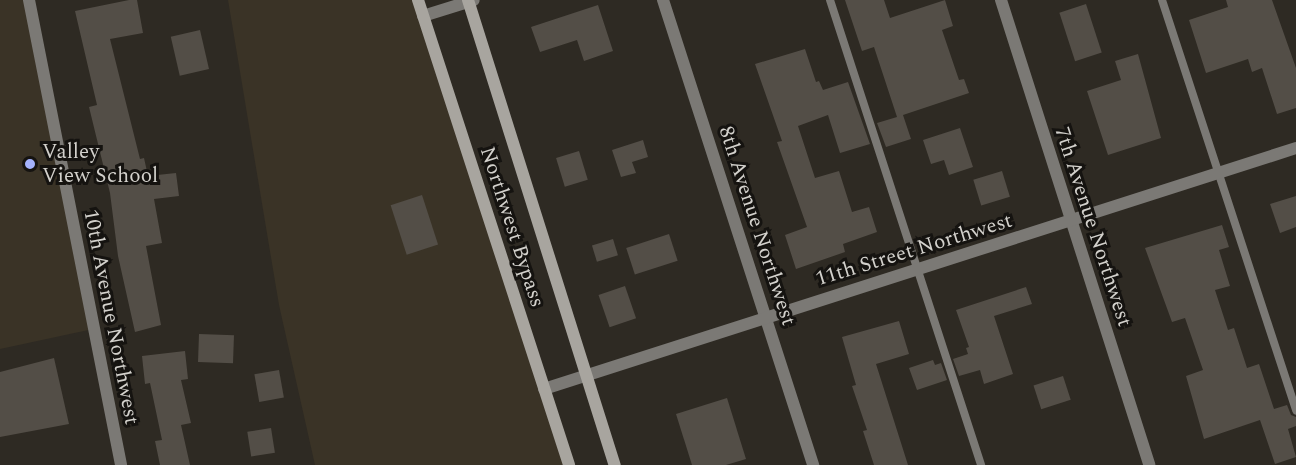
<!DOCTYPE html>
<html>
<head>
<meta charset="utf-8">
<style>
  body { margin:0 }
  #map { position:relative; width:1296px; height:465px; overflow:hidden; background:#2e2a23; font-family:Spectral,serif }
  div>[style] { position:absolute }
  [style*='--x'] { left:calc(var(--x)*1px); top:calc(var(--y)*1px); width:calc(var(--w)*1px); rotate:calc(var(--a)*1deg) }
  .built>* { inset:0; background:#3a3326 }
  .building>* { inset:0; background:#534e47; transform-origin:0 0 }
  .lane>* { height:8px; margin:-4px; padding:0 4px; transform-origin:4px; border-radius:4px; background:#7b7975 }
  .street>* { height:12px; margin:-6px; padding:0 6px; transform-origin:6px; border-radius:6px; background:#7b7975 }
  .secondary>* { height:12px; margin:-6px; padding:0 6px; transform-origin:6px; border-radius:6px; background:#a8a59f }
  .dots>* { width:16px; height:16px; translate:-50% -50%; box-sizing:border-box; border:3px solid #151310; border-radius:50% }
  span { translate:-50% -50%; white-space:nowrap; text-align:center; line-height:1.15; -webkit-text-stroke:6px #151310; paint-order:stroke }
  .poi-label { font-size:21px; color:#d3d1cc }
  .left { translate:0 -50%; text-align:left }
  .street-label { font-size:21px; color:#d3d1cc }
</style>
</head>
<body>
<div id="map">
  <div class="built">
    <div style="clip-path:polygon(0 0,28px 0,93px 329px,0 349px)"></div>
    <div style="clip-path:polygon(228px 0,418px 0,569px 465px,315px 465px,279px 305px)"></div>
  </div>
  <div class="building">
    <div style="clip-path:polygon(129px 0,137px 0,143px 33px,110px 39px,140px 159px,144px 158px,148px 176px,176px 173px,179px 196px,154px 199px,162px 243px,146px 246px,161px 325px,135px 332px,118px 256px,110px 193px,89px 107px,97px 105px,75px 11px)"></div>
    <div style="clip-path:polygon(845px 0,884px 0,890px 18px,945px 0,953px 26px,942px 30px,959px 80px,964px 79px,969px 93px,903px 115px,911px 139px,886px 147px,877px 123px,897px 117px,874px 47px,862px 51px)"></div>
    <div style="clip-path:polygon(1226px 0,1272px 0,1296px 68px,1296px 108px,1277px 114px,1262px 68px,1252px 72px,1248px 59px,1206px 73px,1189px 20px,1228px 7px)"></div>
    <div style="left:1086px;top:4px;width:51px;height:28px;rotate:72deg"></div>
    <div style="clip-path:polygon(598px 5px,613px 51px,584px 61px,577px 40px,540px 52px,531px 27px)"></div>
    <div style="left:200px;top:30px;width:40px;height:30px;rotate:77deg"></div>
    <div style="clip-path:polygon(805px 49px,816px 82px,819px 81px,823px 90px,848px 82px,870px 144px,840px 153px,828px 115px,798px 126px,815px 178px,839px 171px,852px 212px,869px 207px,877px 232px,843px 244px,845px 252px,796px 269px,785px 235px,807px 227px,777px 142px,782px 141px,755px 64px)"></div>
    <div style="clip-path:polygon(1138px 54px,1161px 138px,1108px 155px,1087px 91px,1121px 80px,1115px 61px)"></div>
    <div style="clip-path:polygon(960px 128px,973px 167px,949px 175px,944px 160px,931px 164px,923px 140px)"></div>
    <div style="clip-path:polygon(643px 140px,648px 157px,632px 162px,636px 173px,621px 177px,612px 150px)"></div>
    <div style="left:579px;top:151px;width:30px;height:24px;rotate:73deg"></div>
    <div style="left:1002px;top:171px;width:27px;height:30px;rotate:73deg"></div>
    <div style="left:422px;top:195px;width:52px;height:33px;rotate:72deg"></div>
    <div style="clip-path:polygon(1296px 196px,1296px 227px,1280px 233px,1270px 204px)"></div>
    <div style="clip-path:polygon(1222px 225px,1229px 247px,1219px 250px,1230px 286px,1215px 290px,1228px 330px,1234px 328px,1247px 368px,1259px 364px,1274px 409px,1287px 405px,1291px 415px,1296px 417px,1296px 426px,1288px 429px,1296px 457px,1275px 464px,1260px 420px,1204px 439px,1186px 376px,1203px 370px,1185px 318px,1172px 322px,1145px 248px)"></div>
    <div style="left:669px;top:234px;width:28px;height:45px;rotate:72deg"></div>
    <div style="left:613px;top:239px;width:17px;height:22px;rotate:73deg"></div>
    <div style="left:625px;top:286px;width:34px;height:28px;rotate:71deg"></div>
    <div style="clip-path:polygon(1026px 287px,1032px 304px,994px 316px,1013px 374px,984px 384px,980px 370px,959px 376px,953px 359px,968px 354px,966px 348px,969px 347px,956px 310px)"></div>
    <div style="clip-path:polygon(899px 321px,909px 354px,876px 364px,908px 465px,874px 465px,863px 431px,867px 430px,852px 386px,856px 385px,842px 337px)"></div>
    <div style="left:199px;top:334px;width:35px;height:28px;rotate:2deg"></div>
    <div style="clip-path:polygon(185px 351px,188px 379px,181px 380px,191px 423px,181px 425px,190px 465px,160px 465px,155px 441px,162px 440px,150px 383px,145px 384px,142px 356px)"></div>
    <div style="clip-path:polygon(54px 358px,69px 424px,0 437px,0 372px)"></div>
    <div style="clip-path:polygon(933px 360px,935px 365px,941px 363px,947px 380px,917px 390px,909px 368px)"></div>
    <div style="left:279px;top:370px;width:28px;height:25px;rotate:80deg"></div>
    <div style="left:1063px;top:376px;width:25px;height:31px;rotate:72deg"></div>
    <div style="clip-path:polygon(727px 398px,746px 459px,726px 465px,692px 465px,676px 414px)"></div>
    <div style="left:271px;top:428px;width:25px;height:24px;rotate:81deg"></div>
  </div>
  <div class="lane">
    <div style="--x:830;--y:0;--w:489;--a:72"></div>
    <div style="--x:1162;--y:0;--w:432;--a:71.9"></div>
  </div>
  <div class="street">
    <div style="--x:29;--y:0;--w:474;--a:78.8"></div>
    <div style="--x:663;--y:0;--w:489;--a:72.1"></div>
    <div style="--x:1001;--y:0;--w:488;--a:72.3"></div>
    <div style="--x:423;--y:16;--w:53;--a:-17.4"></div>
    <div style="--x:544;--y:389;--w:790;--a:-17.77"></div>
  </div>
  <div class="secondary">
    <div style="--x:418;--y:0;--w:489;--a:72"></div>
    <div style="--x:468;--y:0;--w:488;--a:72.5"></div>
  </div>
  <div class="dots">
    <div style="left:30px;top:164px;background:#a4b2fc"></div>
  </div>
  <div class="poi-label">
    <span class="left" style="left:42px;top:164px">Valley<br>View School</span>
  </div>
  <div class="street-label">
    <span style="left:757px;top:226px;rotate:72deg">8th Avenue Northwest</span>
    <span style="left:512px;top:227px;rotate:72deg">Northwest Bypass</span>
    <span style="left:1093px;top:227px;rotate:72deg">7th Avenue Northwest</span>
    <span style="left:914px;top:250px;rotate:-17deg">11th Street Northwest</span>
    <span style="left:111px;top:317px;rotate:79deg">10th Avenue Northwest</span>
  </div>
</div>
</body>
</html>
